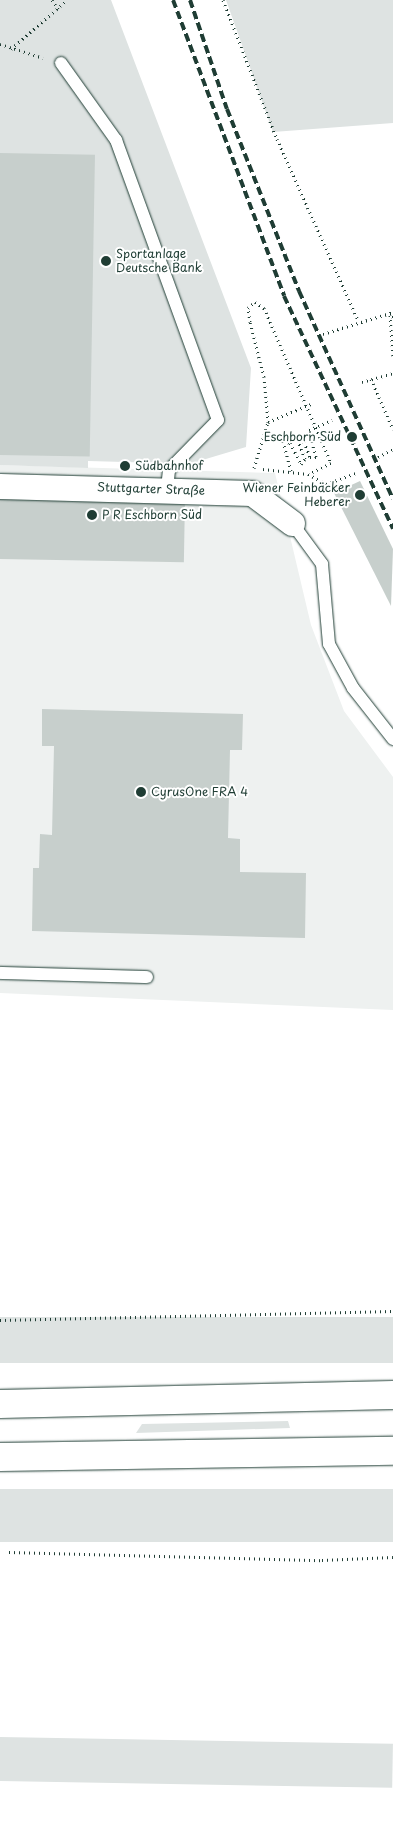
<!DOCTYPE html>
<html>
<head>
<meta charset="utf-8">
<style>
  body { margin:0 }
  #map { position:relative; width:393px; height:1821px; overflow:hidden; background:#fff; font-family:"Playpen Sans",sans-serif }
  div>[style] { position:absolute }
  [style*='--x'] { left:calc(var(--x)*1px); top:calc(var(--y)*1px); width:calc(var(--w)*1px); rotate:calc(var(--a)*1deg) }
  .built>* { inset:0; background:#eef1f0 }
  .green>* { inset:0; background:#dee3e2; transform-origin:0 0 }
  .building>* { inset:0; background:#c7cfcc; transform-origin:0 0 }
  .path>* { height:3px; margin-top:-1.5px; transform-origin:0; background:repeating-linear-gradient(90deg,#1f3d34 0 1px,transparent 0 5px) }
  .roads { filter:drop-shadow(0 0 1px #1f3d34) drop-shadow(0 0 1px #1f3d34) }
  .lane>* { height:12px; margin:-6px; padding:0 6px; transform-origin:6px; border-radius:6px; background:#fff }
  .street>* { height:25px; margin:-12.5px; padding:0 12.5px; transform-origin:12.5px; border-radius:12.5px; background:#fff }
  .highway>* { height:28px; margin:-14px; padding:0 14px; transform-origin:14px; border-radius:14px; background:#fff }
  .rail>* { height:4px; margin-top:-2px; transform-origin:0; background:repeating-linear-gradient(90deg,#1f3d34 0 8px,transparent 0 12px) }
  .dots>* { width:14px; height:14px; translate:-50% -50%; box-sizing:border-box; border:2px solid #fff; border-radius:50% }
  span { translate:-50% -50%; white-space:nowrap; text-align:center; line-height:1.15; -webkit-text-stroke:4px #fff; paint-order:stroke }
  .poi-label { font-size:12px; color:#1f3d34 }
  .left { translate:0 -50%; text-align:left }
  .right { translate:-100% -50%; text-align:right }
  .street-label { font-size:12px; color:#1f3d34 }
</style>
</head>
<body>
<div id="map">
  <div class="built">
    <div style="clip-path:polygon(0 465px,275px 473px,311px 625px,344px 711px,393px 777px,393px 1010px,0 993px)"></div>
  </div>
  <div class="green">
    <div style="clip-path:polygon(0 0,111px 0,251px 368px,246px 447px,169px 470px,162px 470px,162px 463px,88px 461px,88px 468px,0 465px)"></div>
    <div style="clip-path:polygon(226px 0,393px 0,393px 123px,273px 132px)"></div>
    <div style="left:393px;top:1317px;width:46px;height:393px;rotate:90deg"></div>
    <div style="clip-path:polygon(288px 1421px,290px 1428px,136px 1433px,142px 1424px)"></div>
    <div style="left:393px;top:1489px;width:53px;height:393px;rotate:90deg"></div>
    <div style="left:0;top:1737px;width:393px;height:44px;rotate:1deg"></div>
  </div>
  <div class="building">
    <div style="left:0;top:153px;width:95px;height:302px;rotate:1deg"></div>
    <div style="clip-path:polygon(360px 481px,393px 549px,391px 606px,334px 493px)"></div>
    <div style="left:0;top:496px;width:185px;height:63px;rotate:1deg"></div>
    <div style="clip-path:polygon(42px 709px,243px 714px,242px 750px,230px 750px,228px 838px,240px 839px,240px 872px,306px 873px,305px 938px,32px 931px,33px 868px,39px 868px,40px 834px,52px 835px,54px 746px,42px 746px)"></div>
  </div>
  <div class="path">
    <div style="--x:52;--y:0;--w:11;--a:56"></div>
    <div style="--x:223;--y:0;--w:149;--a:68.8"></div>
    <div style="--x:277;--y:139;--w:198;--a:65.9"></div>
    <div style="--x:0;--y:44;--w:45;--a:18"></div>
    <div style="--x:11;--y:49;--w:74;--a:-41.2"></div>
    <div style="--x:393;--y:317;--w:4;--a:-146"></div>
    <div style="--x:390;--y:315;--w:41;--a:85.8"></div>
    <div style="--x:323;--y:334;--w:73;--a:-17.4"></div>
    <div style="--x:371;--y:379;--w:55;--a:66.3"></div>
    <div style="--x:362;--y:382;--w:32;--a:-16"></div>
    <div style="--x:268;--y:422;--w:47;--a:-22.7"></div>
    <div style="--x:378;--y:457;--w:17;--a:-28"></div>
    <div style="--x:254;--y:468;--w:48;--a:-73.1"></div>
    <div style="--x:268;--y:422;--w:45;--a:-95.1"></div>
    <div style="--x:264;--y:377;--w:57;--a:-104.3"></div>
    <div style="--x:250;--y:322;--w:14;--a:-98"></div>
    <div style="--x:248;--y:308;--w:9;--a:-41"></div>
    <div style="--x:255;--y:302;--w:11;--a:34"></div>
    <div style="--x:264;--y:308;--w:169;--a:66.6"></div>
    <div style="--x:331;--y:463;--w:25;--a:154"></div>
    <div style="--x:308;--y:474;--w:21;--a:29"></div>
    <div style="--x:326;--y:484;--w:33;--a:-20"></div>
    <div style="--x:263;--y:469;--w:45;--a:6.3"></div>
    <div style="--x:291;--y:471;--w:31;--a:-105"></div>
    <div style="--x:283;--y:441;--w:7;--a:16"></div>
    <div style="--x:290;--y:443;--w:24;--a:62"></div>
    <div style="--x:301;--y:464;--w:6;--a:-51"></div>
    <div style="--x:305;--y:459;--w:25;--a:-111"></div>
    <div style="--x:296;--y:436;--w:6;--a:9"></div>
    <div style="--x:302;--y:437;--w:22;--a:68"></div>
    <div style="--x:310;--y:457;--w:6;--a:0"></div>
    <div style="--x:316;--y:457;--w:28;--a:-105"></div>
    <div style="--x:309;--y:430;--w:25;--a:-23"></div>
    <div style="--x:0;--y:1320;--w:393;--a:-1.3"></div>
    <div style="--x:9;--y:1552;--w:313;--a:1.5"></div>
    <div style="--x:322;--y:1560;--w:71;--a:-2.4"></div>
  </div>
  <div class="roads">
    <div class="lane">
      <div style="--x:61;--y:63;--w:95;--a:54.5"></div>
      <div style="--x:116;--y:140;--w:298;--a:70"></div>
      <div style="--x:218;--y:420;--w:70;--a:134.4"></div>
      <div style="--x:169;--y:470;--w:18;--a:96"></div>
      <div style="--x:292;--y:523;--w:51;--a:53.8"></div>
      <div style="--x:322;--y:564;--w:80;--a:85"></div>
      <div style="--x:329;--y:644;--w:50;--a:61.4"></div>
      <div style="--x:353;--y:688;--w:65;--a:51.9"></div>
      <div style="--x:0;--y:973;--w:147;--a:1.6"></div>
    </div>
    <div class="street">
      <div style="--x:0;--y:486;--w:252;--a:1.6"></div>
      <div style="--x:252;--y:493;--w:50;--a:36.9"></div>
    </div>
    <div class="highway">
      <div style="--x:0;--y:1404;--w:393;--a:-1.3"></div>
      <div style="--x:0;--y:1457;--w:393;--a:-0.9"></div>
    </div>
  </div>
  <div class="rail">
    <div style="--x:173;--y:0;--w:316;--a:69.4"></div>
    <div style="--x:284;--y:296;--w:257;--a:64.9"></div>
    <div style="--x:190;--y:0;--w:115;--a:71.3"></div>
    <div style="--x:227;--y:109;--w:196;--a:68.4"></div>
    <div style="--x:299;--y:291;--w:228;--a:65.7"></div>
  </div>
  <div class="dots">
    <div style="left:106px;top:261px;background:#1f3d34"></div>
    <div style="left:352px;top:437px;background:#1f3d34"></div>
    <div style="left:125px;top:466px;background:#1f3d34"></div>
    <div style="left:360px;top:495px;background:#1f3d34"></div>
    <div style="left:92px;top:515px;background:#1f3d34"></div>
    <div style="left:141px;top:792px;background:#1f3d34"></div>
  </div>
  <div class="poi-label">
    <span class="left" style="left:116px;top:261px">Sportanlage<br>Deutsche Bank</span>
    <span class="right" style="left:341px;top:437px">Eschborn Süd</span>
    <span class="left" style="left:135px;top:466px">Südbahnhof</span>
    <span class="right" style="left:350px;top:495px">Wiener Feinbäcker<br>Heberer</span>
    <span class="left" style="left:102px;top:515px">P R Eschborn Süd</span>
    <span class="left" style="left:151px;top:792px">CyrusOne FRA 4</span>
  </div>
  <div class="street-label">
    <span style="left:151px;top:489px;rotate:2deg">Stuttgarter Straße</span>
  </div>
</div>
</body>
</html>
